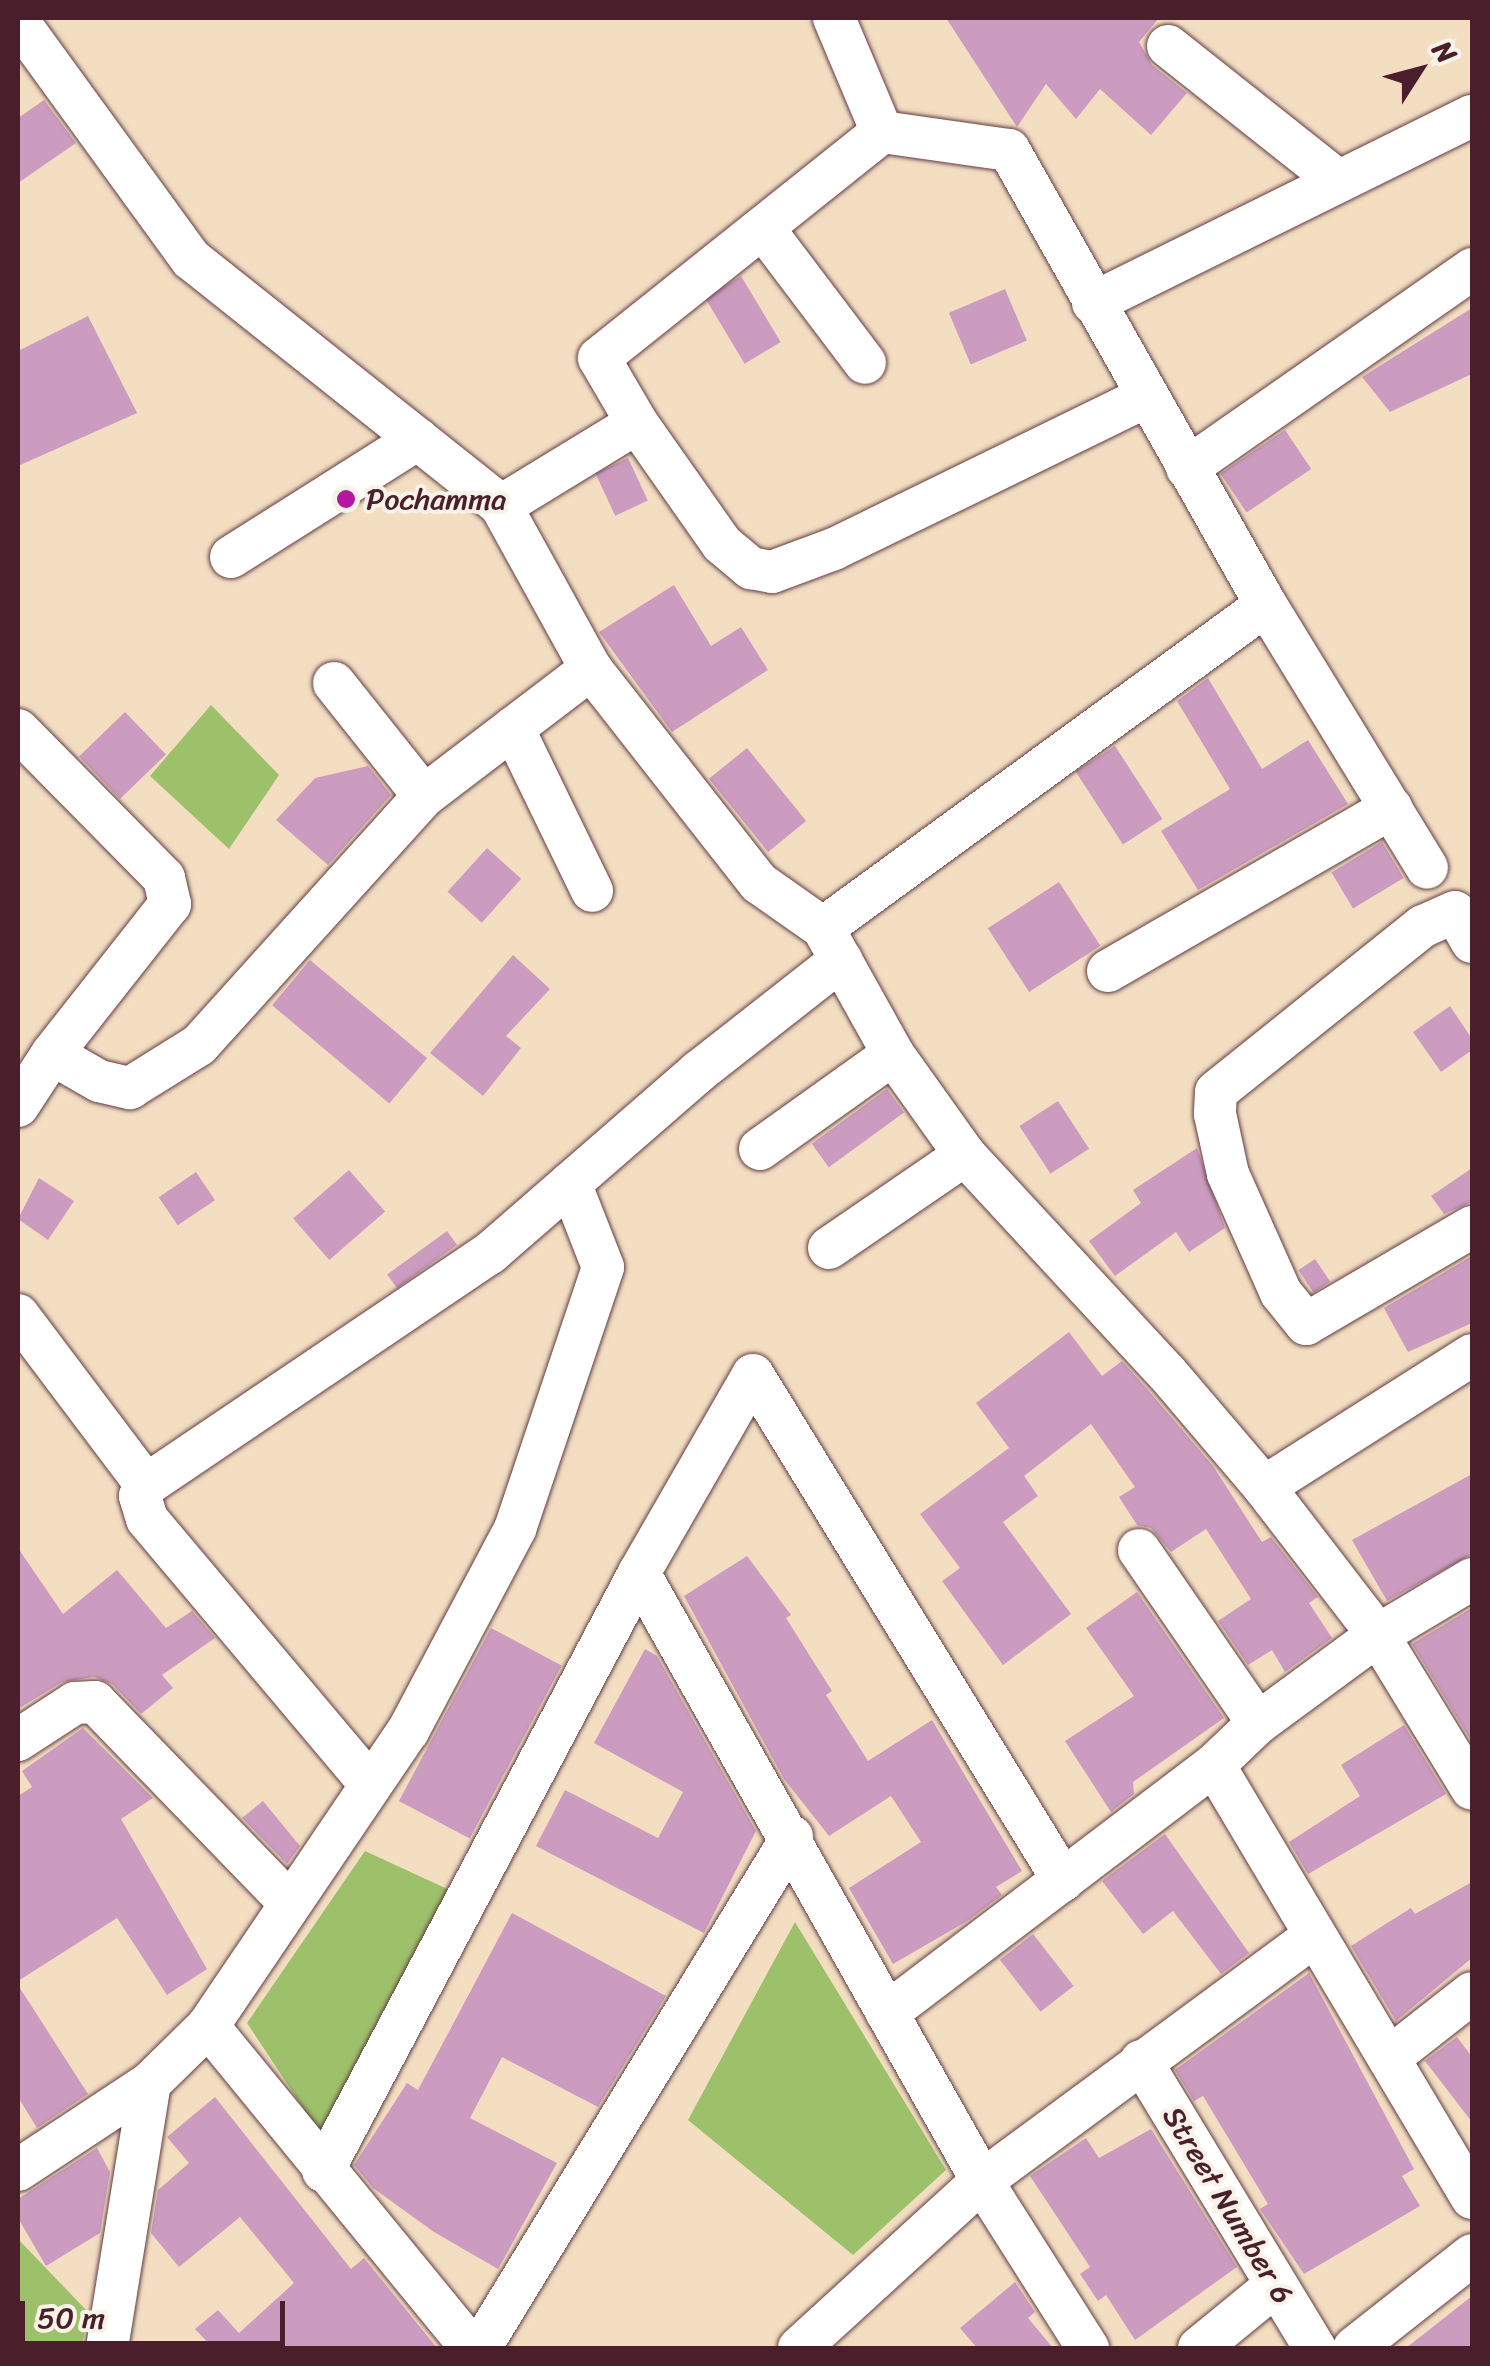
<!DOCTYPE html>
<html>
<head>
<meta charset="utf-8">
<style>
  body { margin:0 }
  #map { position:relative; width:1490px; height:2366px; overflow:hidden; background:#f3dec2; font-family:Sriracha,sans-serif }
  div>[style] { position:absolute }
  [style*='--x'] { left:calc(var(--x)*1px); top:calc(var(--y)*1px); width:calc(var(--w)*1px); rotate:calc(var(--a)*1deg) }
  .green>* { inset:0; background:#9dc16a }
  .building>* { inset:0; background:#cc9cc0; transform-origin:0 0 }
  .roads { filter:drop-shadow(0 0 2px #633c42) drop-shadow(0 0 2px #633c42) }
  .minor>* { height:42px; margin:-21px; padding:0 21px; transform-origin:21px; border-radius:21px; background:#fff }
  .dots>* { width:28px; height:28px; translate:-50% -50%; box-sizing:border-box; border:5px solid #f7f3e8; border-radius:50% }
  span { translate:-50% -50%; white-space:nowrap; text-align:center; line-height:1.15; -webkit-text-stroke:8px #f7f3e8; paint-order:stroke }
  .poi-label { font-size:30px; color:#4a1f2b }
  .left { translate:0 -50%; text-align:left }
  .street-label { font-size:30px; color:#4a1f2b }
  .frame { position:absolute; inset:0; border:20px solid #4a1f2b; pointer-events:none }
  .north { position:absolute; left:1370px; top:20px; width:100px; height:100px; -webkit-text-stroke:8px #f7f3e8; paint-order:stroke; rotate:54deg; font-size:28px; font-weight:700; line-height:40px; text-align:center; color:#4a1f2b }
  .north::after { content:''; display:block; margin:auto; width:35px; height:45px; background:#4a1f2b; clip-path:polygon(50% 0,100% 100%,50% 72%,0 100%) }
  .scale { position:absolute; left:20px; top:2301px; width:265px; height:45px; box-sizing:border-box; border:5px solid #4a1f2b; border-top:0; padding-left:12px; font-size:30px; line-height:35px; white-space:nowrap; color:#4a1f2b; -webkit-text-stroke:8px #f7f3e8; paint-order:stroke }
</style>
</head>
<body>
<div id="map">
  <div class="green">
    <div style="clip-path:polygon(211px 705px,279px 775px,229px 849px,150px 776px)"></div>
    <div style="clip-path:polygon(365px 1851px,456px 1893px,321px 2135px,247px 2023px)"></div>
    <div style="clip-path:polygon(795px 1922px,946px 2170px,853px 2255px,688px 2120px)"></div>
    <div style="clip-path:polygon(18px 2239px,89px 2313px,81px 2348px,18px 2348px)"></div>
  </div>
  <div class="building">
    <div style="clip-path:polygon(946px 18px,1159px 18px,1139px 42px,1152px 65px,1187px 93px,1151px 135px,1100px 89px,1076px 119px,1046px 84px,1017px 127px)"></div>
    <div style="clip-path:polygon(44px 100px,76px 143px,18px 183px,18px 118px)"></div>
    <div style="left:741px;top:276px;width:77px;height:42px;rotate:59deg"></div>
    <div style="left:1005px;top:289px;width:56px;height:61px;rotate:67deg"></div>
    <div style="clip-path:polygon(1472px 308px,1472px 374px,1390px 412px,1362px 377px)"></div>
    <div style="clip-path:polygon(88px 316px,137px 413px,18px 466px,18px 351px)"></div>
    <div style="left:1285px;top:430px;width:47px;height:78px;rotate:56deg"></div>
    <div style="left:628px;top:458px;width:47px;height:36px;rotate:65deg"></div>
    <div style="clip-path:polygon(674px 585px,711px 646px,741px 627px,768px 670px,672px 732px,599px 632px)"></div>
    <div style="clip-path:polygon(1208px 678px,1262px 769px,1308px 740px,1348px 804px,1198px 890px,1161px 831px,1230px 789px,1177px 701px)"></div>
    <div style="left:125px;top:712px;width:59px;height:64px;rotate:46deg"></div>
    <div style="left:1115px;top:746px;width:87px;height:47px;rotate:57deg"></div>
    <div style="left:747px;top:748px;width:94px;height:49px;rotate:51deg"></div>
    <div style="clip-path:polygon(368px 766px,391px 795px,328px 865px,276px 820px,315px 778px)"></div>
    <div style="left:1382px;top:842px;width:42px;height:59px;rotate:59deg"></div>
    <div style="left:487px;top:848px;width:46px;height:59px;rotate:42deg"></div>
    <div style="left:1059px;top:882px;width:76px;height:85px;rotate:57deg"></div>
    <div style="clip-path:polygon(513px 955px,550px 989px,506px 1036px,521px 1048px,483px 1096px,430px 1053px)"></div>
    <div style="left:310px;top:960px;width:153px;height:59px;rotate:40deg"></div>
    <div style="clip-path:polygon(1450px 1006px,1472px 1039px,1472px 1050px,1441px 1072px,1413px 1032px)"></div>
    <div style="left:887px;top:1089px;width:29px;height:93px;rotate:54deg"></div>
    <div style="left:1058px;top:1101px;width:57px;height:46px;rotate:57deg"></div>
    <div style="clip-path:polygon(1197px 1148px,1225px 1228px,1189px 1252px,1176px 1232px,1115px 1276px,1089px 1241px,1141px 1203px,1133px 1190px)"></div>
    <div style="clip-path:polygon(1472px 1168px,1472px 1202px,1444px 1214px,1431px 1196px)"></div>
    <div style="left:349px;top:1170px;width:55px;height:74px;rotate:49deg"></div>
    <div style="left:196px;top:1172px;width:34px;height:45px;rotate:56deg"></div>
    <div style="clip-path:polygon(39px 1178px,74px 1201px,48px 1240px,18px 1219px)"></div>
    <div style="left:447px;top:1231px;width:17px;height:74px;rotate:54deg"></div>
    <div style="clip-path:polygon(1472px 1256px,1472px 1323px,1408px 1352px,1384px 1308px)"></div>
    <div style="left:1315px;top:1259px;width:27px;height:20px;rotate:56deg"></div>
    <div style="clip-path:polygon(1069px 1332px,1102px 1376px,1122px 1361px,1148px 1390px,1213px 1466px,1262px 1542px,1271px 1537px,1318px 1597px,1309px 1603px,1332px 1638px,1285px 1672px,1272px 1650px,1248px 1665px,1218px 1621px,1251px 1599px,1206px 1529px,1171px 1552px,1151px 1528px,1137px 1525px,1119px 1497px,1135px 1487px,1091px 1424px,1024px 1476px,1038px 1496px,1003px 1522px,1071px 1614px,1003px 1665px,942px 1581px,960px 1568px,920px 1514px,1009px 1448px,976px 1403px)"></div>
    <div style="clip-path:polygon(1472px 1474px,1472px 1554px,1387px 1601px,1352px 1540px)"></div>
    <div style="clip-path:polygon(18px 1548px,63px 1614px,117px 1570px,166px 1628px,192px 1611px,215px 1638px,162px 1675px,173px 1688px,141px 1714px,112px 1684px,94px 1677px,62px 1682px,18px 1709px)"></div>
    <div style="clip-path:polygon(747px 1556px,791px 1615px,786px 1618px,832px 1691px,826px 1695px,868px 1761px,932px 1720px,1022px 1871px,996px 1887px,1002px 1895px,969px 1920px,893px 1964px,849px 1888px,921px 1842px,891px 1796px,829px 1836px,784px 1779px,684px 1596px)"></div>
    <div style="clip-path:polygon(1137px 1592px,1224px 1718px,1133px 1782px,1134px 1794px,1111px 1812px,1065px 1741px,1134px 1696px,1086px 1628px)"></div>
    <div style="clip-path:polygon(1472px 1608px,1472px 1742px,1412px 1644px)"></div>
    <div style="left:491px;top:1628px;width:80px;height:196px;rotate:28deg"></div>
    <div style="clip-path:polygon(645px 1649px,657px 1656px,756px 1831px,704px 1933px,536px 1846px,565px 1790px,658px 1838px,683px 1792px,594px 1743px)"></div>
    <div style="clip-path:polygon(1404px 1725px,1446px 1794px,1308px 1874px,1289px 1842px,1360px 1796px,1341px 1765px)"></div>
    <div style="clip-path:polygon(83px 1728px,153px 1798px,121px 1819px,207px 1969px,167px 1995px,117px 1918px,18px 1981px,18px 1796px,32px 1787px,22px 1771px)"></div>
    <div style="clip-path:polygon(263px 1801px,300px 1846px,287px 1864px,242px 1818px)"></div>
    <div style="clip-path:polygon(1165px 1834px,1249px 1953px,1221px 1974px,1173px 1911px,1143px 1934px,1102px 1881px)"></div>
    <div style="clip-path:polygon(1472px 1882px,1472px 1958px,1396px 2021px,1351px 1946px,1411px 1908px,1415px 1914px)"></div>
    <div style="clip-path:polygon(512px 1913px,666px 1996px,598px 2107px,502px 2057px,470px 2118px,557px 2163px,498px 2269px,434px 2232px,373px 2188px,354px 2165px,407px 2083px,418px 2090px)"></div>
    <div style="left:1033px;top:1934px;width:66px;height:42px;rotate:52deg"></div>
    <div style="clip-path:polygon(1309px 1973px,1414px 2169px,1402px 2176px,1420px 2206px,1304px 2274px,1260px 2209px,1268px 2204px,1203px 2096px,1194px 2101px,1175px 2070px)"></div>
    <div style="clip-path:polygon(18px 1985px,88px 2094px,37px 2128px,18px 2097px)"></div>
    <div style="clip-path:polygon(1457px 2037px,1472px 2057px,1472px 2122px,1425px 2061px)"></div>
    <div style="clip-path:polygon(215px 2097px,351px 2269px,364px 2258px,437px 2348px,213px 2348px,195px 2329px,218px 2310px,239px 2333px,294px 2283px,240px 2217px,179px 2267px,151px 2233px,158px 2190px,189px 2163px,167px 2137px)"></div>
    <div style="clip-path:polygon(1151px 2129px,1237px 2267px,1135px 2340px,1106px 2295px,1098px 2301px,1080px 2274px,1090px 2267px,1030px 2176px,1086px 2138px,1099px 2158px)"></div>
    <div style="clip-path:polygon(97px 2148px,110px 2172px,100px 2233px,46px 2266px,18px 2218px,18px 2199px)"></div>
    <div style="clip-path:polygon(1015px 2282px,1035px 2312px,1028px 2318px,1053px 2348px,977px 2348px,960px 2328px)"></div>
    <div style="clip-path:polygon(1472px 2296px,1472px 2348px,1406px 2348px)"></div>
  </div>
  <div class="roads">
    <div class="minor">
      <div style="--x:834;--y:18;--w:124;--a:67.2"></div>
      <div style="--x:882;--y:132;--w:128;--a:8.1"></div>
      <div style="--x:1009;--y:150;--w:523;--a:60.54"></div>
      <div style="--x:1266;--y:605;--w:308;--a:58.5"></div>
      <div style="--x:18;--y:21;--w:294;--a:54"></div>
      <div style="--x:191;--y:259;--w:396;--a:38.5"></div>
      <div style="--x:501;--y:506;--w:186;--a:61.1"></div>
      <div style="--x:591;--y:669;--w:272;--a:51.9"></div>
      <div style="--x:759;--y:883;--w:78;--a:35.1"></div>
      <div style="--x:823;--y:928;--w:144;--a:60.9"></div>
      <div style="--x:893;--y:1054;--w:124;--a:54.5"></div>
      <div style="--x:965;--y:1155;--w:297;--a:47.2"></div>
      <div style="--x:1167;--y:1373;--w:150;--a:49.6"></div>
      <div style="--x:1264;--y:1487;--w:187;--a:52.4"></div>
      <div style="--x:1378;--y:1635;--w:180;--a:58.6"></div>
      <div style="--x:1168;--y:46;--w:216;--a:38.4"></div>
      <div style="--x:763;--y:228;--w:169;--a:52.9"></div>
      <div style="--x:1093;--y:303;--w:423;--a:-26.3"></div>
      <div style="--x:637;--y:423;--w:148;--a:54.9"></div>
      <div style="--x:722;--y:544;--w:38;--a:40"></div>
      <div style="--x:751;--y:568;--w:21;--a:11"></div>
      <div style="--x:772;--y:572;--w:66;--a:-20.4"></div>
      <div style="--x:834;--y:549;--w:347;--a:-26"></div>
      <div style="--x:1187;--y:468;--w:348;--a:-34.9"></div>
      <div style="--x:501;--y:506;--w:159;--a:-31.4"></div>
      <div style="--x:637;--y:423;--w:75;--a:-120.3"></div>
      <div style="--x:599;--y:358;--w:362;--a:-38.6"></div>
      <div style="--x:231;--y:557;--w:221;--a:-32.3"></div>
      <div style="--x:334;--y:683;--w:144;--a:51.5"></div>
      <div style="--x:513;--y:728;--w:181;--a:64.1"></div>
      <div style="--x:18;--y:730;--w:208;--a:45.4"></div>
      <div style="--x:164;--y:878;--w:27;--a:77"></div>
      <div style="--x:170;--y:904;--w:191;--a:128.2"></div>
      <div style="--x:52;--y:1054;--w:54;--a:29.9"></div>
      <div style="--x:99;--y:1081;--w:32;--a:13"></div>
      <div style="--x:130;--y:1088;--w:81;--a:-31.9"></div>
      <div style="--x:199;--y:1045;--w:336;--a:-47.9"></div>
      <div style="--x:424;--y:796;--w:210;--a:-37.3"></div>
      <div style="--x:823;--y:928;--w:548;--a:-36.1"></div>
      <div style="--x:1472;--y:942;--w:34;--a:-120"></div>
      <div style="--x:1455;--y:912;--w:35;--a:156"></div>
      <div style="--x:1423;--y:926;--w:265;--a:141.3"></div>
      <div style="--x:1216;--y:1092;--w:22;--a:93"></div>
      <div style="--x:1215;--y:1114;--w:61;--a:77.8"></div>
      <div style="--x:1228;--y:1174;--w:130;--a:66"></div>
      <div style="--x:1281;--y:1293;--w:40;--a:51"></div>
      <div style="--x:1306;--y:1324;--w:192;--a:-30.3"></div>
      <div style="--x:1108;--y:971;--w:327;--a:-29.9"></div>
      <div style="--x:18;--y:1106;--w:62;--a:-56.8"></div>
      <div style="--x:760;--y:1149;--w:163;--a:-35.5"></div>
      <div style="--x:829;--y:1248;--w:165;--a:-34.4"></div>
      <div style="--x:18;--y:1315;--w:213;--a:53"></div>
      <div style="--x:1264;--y:1487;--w:246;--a:-32.4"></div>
      <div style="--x:1139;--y:1550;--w:210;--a:55.5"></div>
      <div style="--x:639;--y:1573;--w:698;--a:60.57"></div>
      <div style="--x:982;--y:2181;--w:198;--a:57.6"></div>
      <div style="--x:18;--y:1740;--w:68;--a:-33"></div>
      <div style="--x:75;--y:1703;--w:20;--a:-3"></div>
      <div style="--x:95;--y:1702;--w:277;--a:45.9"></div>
      <div style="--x:1214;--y:1765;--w:504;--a:59.21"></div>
      <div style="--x:370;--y:1784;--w:346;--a:-130.1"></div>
      <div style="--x:147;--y:1519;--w:24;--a:-107"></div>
      <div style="--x:140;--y:1496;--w:13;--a:-61"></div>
      <div style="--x:146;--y:1485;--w:415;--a:-34"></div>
      <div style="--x:490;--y:1253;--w:276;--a:-41"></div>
      <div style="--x:698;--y:1072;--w:182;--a:-38.1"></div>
      <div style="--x:887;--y:2013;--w:410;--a:-37.2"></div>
      <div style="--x:1214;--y:1765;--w:61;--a:-43.7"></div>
      <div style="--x:1258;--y:1723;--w:149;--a:-36.3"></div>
      <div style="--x:1378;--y:1635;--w:109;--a:-30.8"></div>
      <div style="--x:208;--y:2026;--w:416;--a:50.7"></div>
      <div style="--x:1389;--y:2058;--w:105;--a:-38.1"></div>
      <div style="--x:1141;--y:2061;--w:336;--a:58.8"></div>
      <div style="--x:18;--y:2170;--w:158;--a:-33.4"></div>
      <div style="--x:150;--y:2083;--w:81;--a:-44.5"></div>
      <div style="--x:208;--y:2026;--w:356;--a:-55.9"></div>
      <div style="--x:408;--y:1731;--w:229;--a:-62.1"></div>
      <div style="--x:515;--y:1529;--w:276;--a:-71.4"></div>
      <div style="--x:603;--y:1267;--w:90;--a:-111.4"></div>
      <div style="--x:323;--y:2171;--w:676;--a:-62.15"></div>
      <div style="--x:639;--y:1573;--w:228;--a:-60.1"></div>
      <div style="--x:753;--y:1375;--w:593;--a:58.46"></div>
      <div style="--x:107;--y:2348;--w:268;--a:-80.8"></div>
      <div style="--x:480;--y:2348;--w:599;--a:-58.59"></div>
      <div style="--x:799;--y:2348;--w:248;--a:-42.4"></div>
      <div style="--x:982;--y:2181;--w:411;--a:-36.4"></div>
      <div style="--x:1199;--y:2348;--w:99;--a:-39.3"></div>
      <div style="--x:1354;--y:2348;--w:150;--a:-38.2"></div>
    </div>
  </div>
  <div class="dots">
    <div style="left:346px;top:499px;background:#b5179e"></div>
  </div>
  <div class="poi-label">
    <span class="left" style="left:366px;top:499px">Pochamma</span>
  </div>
  <div class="street-label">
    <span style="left:1228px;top:2205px;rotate:59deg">Street Number 6</span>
  </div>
  <div class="frame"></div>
  <div class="north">N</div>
  <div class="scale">50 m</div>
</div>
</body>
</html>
